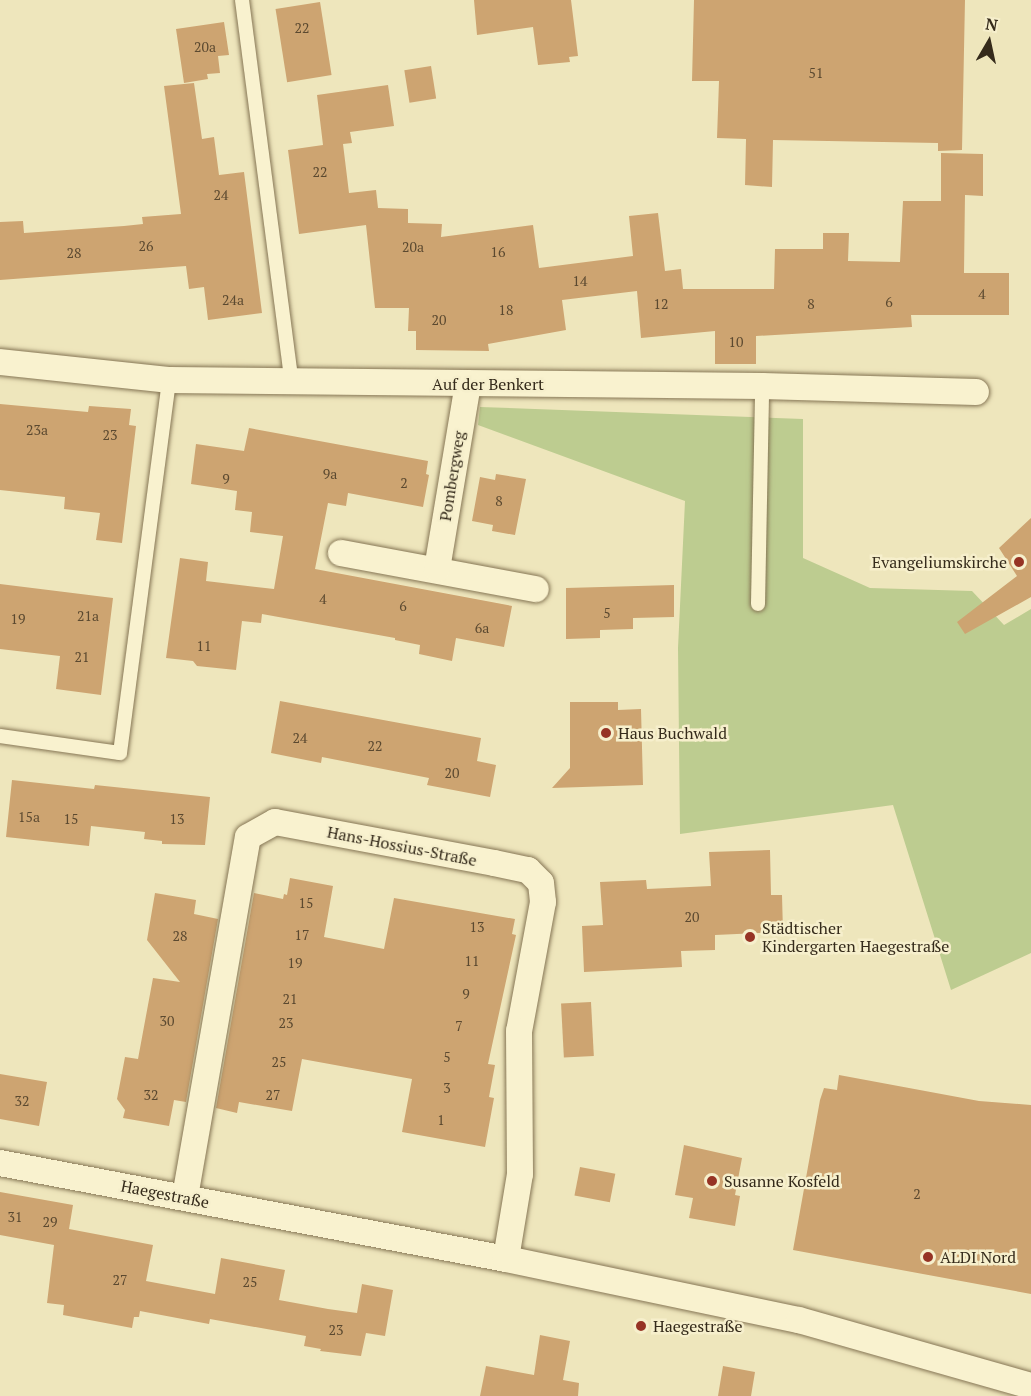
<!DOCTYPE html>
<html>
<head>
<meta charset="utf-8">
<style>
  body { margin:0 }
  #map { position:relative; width:1031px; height:1396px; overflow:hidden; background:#eee6bc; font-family:"PT Serif",serif }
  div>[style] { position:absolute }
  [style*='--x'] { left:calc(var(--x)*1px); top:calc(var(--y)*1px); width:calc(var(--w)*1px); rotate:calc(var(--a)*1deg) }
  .green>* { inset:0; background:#bdcc90 }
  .building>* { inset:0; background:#cda471; transform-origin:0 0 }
  .roads { filter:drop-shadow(0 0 2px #867655) drop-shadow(0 0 2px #867655) }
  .service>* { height:14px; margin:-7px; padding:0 7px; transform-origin:7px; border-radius:7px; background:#f9f2cf }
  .minor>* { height:26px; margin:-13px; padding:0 13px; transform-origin:13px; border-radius:13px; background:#f9f2cf }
  .dots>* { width:16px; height:16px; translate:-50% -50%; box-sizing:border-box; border:3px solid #f6efcc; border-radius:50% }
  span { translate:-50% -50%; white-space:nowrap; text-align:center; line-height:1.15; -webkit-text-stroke:5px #f6efcc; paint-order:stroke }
  .number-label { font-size:14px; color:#5b4930 }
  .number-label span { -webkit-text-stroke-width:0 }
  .street-label { font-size:16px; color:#352b1b }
  .poi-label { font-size:16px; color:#352b1b }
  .right { translate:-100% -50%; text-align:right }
  .left { translate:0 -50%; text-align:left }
  .north { position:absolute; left:959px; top:12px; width:60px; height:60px; -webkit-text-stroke:4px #f6efcc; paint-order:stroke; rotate:9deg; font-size:16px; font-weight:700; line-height:24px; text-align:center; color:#352b1b }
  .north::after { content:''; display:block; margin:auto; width:21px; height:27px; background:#352b1b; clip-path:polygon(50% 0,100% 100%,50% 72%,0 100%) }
</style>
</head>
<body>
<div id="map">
  <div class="green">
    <div style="clip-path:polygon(480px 407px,803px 419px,803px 558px,870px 588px,972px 591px,1004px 625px,1031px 609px,1031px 953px,951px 990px,893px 805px,680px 834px,678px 648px,685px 501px,478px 425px)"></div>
  </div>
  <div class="building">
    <div style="clip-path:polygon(474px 0,571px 0,578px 56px,569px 57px,570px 62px,538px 65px,533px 27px,477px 35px)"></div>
    <div style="clip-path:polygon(694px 0,965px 0,962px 150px,938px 151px,938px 143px,773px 140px,772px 187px,745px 185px,746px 139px,717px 138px,719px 81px,692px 81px)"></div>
    <div style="left:320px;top:2px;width:74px;height:45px;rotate:81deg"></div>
    <div style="clip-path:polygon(224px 22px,229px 55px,218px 56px,220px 73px,207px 74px,208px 79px,184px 83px,176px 29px)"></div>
    <div style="left:431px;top:66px;width:33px;height:27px;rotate:81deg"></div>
    <div style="clip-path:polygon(194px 83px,202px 139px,214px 137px,219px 175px,244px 172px,262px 313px,208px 320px,204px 287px,189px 289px,186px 266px,0 280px,0 222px,23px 221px,24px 233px,124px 226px,143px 224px,142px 217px,181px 214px,164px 86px)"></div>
    <div style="clip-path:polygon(388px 85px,394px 126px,350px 132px,352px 143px,343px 144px,349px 193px,376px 190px,378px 208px,408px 209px,408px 223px,442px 224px,441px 237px,533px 225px,539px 268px,633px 256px,629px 216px,658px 213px,665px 271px,681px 269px,683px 289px,774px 289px,775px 249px,823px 249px,823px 233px,849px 233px,848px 261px,900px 262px,903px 201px,941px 201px,941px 153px,983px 154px,983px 196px,965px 195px,964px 273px,1009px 273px,1009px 315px,911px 315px,912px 327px,756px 336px,756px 364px,715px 364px,715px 331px,641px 338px,637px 291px,562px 300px,566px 330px,488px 344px,489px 351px,416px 350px,416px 331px,408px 331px,409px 308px,375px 308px,366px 225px,299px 234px,288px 150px,323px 145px,317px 95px)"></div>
    <div style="clip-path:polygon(0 404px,88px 412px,89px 406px,131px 409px,129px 425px,136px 426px,122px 543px,96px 540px,100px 513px,64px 509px,65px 497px,0 490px)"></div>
    <div style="clip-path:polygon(249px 428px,428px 461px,426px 474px,429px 475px,423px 507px,348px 493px,346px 506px,328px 503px,315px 569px,512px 606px,504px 647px,456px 638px,452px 661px,419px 654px,420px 645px,395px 640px,395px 638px,262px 614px,261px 623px,242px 621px,236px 670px,197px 666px,193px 661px,166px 658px,180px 558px,208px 562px,206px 581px,274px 589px,283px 536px,250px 532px,252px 512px,235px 510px,237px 491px,191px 484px,196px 444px,244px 451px)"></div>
    <div style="clip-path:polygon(496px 474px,526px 479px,515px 535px,492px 531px,493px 525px,472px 521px,480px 477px,495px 480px)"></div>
    <div style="clip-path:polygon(1031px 518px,1031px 597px,965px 634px,957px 622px,1017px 576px,999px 548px)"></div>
    <div style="clip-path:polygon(0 584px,113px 598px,101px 695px,56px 689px,60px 656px,0 649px)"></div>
    <div style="clip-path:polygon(674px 585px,674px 617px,633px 618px,633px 629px,600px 630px,600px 638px,566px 639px,566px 588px)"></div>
    <div style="clip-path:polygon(280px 701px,481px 738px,477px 761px,496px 765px,490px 797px,427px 785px,429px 778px,322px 757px,321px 763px,271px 753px)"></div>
    <div style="clip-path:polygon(570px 702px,618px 702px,618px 710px,641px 709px,643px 785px,552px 788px,570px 768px)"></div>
    <div style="clip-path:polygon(12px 780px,94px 789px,95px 785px,210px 797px,205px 845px,162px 844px,162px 841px,144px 839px,145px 832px,91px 826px,89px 846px,6px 837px)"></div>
    <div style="clip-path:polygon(770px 850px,771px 895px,782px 895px,783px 932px,715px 935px,715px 950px,681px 951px,682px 967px,584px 972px,582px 926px,603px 925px,600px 882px,646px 880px,647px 889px,711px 886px,709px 852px)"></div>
    <div style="clip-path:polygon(290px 878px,333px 886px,324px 937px,384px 949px,394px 898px,515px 919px,512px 934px,516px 935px,488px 1064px,495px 1065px,489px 1097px,494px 1098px,485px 1147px,402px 1132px,412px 1079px,302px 1059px,292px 1111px,239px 1102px,237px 1113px,216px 1108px,254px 893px,283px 899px,284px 894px,287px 895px)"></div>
    <div style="clip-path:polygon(155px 893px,196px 900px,194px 914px,218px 919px,186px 1102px,174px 1100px,169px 1126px,123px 1118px,125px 1110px,117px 1099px,125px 1057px,138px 1059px,153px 978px,180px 982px,147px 940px)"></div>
    <div style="left:591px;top:1002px;width:54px;height:30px;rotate:87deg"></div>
    <div style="clip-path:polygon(0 1074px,47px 1082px,39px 1126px,0 1119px)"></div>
    <div style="clip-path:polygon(839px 1075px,979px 1101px,1031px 1105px,1031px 1294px,793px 1250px,820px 1100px,824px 1088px,837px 1090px)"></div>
    <div style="clip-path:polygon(684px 1145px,742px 1158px,735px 1195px,740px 1196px,735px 1226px,689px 1218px,693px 1198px,675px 1195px)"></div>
    <div style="left:580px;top:1167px;width:36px;height:29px;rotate:11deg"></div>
    <div style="clip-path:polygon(0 1192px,73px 1205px,69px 1229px,153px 1245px,146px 1281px,215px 1294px,221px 1258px,285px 1270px,279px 1300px,328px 1309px,357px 1313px,362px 1284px,393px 1290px,385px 1336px,366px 1333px,361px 1356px,320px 1351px,321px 1349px,304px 1346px,306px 1336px,210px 1319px,209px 1324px,140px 1311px,139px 1317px,134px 1317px,132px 1328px,63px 1315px,64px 1305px,47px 1303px,54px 1245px,0 1235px)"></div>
    <div style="clip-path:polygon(540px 1335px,570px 1341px,563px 1380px,579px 1383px,578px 1396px,480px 1396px,486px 1366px,534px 1375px)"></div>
    <div style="clip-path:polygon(723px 1366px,755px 1372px,751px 1396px,718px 1396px)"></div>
  </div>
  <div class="roads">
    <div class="service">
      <div style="--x:242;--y:0;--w:386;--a:82.6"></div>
      <div style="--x:758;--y:604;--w:218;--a:-88.9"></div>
      <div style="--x:0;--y:736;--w:121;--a:8.1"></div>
      <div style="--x:120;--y:753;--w:376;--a:-82.5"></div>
    </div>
    <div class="minor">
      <div style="--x:0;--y:362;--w:170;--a:6.1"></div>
      <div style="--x:169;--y:380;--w:593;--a:0.58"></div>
      <div style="--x:762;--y:386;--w:214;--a:1.6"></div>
      <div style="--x:341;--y:553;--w:198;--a:10.5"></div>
      <div style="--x:437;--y:569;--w:188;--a:-80.5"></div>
      <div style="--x:0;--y:1163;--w:515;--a:10.74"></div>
      <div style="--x:506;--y:1259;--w:299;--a:11.8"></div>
      <div style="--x:799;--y:1320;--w:241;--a:15.9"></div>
      <div style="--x:185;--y:1197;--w:365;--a:-80.1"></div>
      <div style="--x:248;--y:837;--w:31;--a:-29"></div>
      <div style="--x:275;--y:822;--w:223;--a:10.6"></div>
      <div style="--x:494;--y:863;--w:35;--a:12"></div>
      <div style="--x:528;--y:870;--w:18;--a:45"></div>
      <div style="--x:541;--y:883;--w:19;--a:84"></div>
      <div style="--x:543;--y:902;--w:131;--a:100.5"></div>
      <div style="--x:519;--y:1031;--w:143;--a:89.6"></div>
      <div style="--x:520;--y:1174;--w:86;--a:99.4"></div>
    </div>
  </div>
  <div class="dots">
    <div style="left:1019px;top:562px;background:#963324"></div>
    <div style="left:606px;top:733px;background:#963324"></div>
    <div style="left:750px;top:937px;background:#963324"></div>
    <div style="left:712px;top:1181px;background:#963324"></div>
    <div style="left:928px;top:1257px;background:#963324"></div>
    <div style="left:641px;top:1326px;background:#963324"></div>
  </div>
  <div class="number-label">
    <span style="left:302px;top:28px">22</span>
    <span style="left:205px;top:47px">20a</span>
    <span style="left:816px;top:73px">51</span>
    <span style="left:320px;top:172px">22</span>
    <span style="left:221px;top:195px">24</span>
    <span style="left:146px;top:246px">26</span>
    <span style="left:413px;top:247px">20a</span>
    <span style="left:498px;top:252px">16</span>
    <span style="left:74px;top:253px">28</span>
    <span style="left:580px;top:281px">14</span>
    <span style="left:982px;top:294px">4</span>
    <span style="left:233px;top:300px">24a</span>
    <span style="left:889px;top:302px">6</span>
    <span style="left:661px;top:304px">12</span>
    <span style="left:811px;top:304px">8</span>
    <span style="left:506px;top:310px">18</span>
    <span style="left:439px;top:320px">20</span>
    <span style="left:736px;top:342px">10</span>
    <span style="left:37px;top:430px">23a</span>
    <span style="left:110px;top:435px">23</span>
    <span style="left:330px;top:474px">9a</span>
    <span style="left:226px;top:479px">9</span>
    <span style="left:404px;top:483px">2</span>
    <span style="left:499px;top:501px">8</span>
    <span style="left:323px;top:599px">4</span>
    <span style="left:403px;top:606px">6</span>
    <span style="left:607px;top:613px">5</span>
    <span style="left:88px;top:616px">21a</span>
    <span style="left:18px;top:619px">19</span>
    <span style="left:482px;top:628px">6a</span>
    <span style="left:204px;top:646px">11</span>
    <span style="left:82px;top:657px">21</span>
    <span style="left:300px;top:738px">24</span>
    <span style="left:375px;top:746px">22</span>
    <span style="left:452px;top:773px">20</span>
    <span style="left:29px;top:817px">15a</span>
    <span style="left:71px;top:819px">15</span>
    <span style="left:177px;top:819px">13</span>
    <span style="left:306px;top:903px">15</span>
    <span style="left:692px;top:917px">20</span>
    <span style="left:477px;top:927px">13</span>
    <span style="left:302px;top:935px">17</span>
    <span style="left:180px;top:936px">28</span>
    <span style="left:472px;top:961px">11</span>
    <span style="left:295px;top:963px">19</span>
    <span style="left:466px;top:994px">9</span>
    <span style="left:290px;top:999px">21</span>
    <span style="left:167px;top:1021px">30</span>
    <span style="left:286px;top:1023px">23</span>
    <span style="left:459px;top:1026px">7</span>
    <span style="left:447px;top:1057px">5</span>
    <span style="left:279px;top:1062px">25</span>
    <span style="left:447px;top:1088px">3</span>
    <span style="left:151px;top:1095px">32</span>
    <span style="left:273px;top:1095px">27</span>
    <span style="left:22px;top:1101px">32</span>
    <span style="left:441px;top:1120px">1</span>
    <span style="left:917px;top:1194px">2</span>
    <span style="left:15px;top:1217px">31</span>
    <span style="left:50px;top:1222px">29</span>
    <span style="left:120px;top:1280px">27</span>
    <span style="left:250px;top:1282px">25</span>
    <span style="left:336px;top:1330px">23</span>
  </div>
  <div class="street-label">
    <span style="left:488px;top:384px">Auf der Benkert</span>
    <span style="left:452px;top:476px;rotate:-81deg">Pombergweg</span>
    <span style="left:402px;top:846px;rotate:11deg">Hans-Hossius-Straße</span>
    <span style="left:165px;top:1194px;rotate:11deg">Haegestraße</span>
  </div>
  <div class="poi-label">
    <span class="right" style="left:1007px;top:562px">Evangeliumskirche</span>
    <span class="left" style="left:618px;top:733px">Haus Buchwald</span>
    <span class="left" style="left:762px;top:937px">Städtischer<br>Kindergarten Haegestraße</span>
    <span class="left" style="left:724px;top:1181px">Susanne Kosfeld</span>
    <span class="left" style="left:940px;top:1257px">ALDI Nord</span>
    <span class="left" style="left:653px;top:1326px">Haegestraße</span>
  </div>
  <div class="north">N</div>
</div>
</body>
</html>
